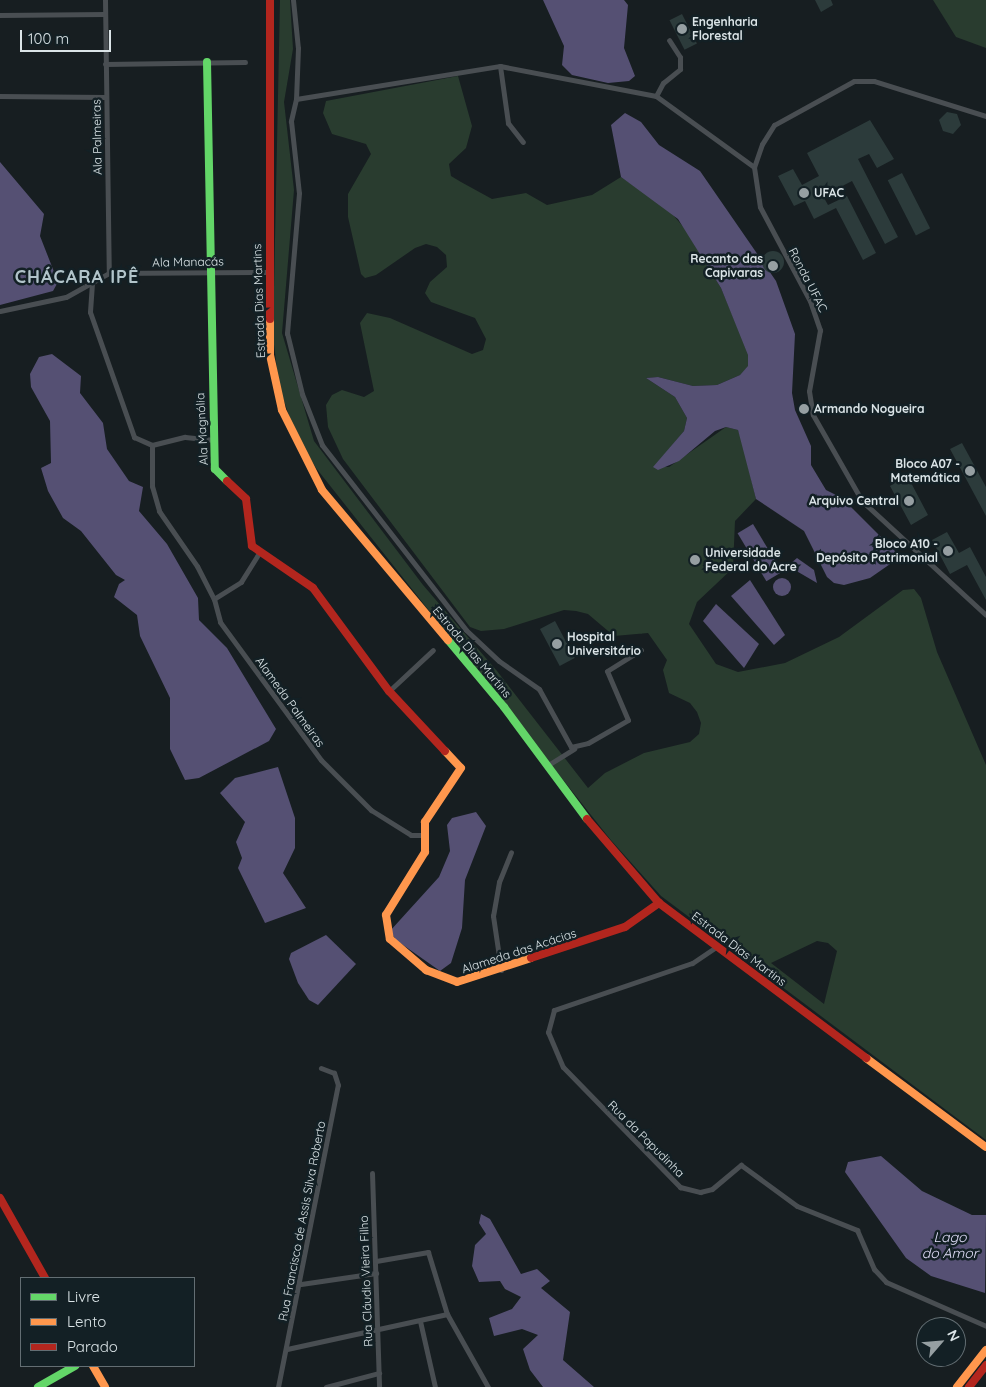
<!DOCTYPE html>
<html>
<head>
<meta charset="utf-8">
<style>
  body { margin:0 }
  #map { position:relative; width:986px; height:1387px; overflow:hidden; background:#171e21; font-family:Quicksand,sans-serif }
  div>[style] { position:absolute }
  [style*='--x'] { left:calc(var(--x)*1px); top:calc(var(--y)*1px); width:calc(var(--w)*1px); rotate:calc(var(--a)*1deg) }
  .green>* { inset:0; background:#293c2f }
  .water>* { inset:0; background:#555073; transform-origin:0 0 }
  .round { border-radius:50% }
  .building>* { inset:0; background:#2c3b3b; transform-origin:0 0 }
  .street>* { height:5px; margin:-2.5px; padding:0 2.5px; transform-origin:2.5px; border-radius:2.5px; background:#494e52 }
  .fast>* { height:8px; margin:-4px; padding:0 4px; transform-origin:4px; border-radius:4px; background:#63d668 }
  .slow>* { height:8px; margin:-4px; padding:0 4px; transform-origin:4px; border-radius:4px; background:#ff974d }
  .jam>* { height:8px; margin:-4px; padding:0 4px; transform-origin:4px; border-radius:4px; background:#b3261e }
  .dots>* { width:14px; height:14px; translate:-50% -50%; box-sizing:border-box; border:2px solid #132025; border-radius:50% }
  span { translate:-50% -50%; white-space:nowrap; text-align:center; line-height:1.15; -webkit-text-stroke:5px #132025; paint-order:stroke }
  .poi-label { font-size:12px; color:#dbe4e7; font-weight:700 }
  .left { translate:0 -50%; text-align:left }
  .right { translate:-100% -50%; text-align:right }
  .street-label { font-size:12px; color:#dbe4e7 }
  .water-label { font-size:14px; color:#e1def9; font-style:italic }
  .district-label { font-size:18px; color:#b2c4ca; font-weight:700; letter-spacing:1px }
  .legend { position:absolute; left:20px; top:1277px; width:175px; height:90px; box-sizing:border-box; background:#132025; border:1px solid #636e73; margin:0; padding:6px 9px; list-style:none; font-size:15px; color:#dbe4e7 }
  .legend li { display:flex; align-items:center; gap:10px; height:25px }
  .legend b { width:25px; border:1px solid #636e73 }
  .north { position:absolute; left:916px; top:1317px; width:50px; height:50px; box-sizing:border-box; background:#132025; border:1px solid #636e73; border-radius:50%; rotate:63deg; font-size:14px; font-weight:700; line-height:20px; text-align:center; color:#dbe4e7 }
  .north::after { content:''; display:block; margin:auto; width:18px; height:22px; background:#969fa2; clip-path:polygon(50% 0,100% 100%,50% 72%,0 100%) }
  .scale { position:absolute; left:20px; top:30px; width:91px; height:22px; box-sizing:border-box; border:2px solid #dbe4e7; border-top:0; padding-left:6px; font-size:15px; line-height:18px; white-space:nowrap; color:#dbe4e7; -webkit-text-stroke:4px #132025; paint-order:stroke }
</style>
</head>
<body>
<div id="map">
  <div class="green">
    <div style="clip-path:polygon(evenodd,280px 0,290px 0,293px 49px,284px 102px,294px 190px,282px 333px,314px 441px,423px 585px,497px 671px,588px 788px,605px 773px,644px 753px,690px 742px,699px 734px,701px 723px,697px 712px,690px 703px,669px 693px,663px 670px,667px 660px,648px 633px,614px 636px,588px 614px,576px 611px,564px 610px,504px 629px,481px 631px,470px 627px,343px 459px,328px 427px,326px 405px,332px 395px,342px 390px,364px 397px,374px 391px,360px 323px,367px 313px,390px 318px,472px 354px,483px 350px,486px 339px,475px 318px,431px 302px,425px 293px,430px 282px,447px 267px,446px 255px,437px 247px,426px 244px,415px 248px,376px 275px,365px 278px,361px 274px,348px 217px,348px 194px,371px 154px,366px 144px,332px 134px,323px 113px,326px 101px,458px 76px,472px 126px,466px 148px,449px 164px,451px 176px,461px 182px,492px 199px,526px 193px,547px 205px,592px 195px,621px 177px,669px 210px,685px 229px,721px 288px,749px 355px,748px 367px,740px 375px,717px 385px,693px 386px,658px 377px,646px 378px,675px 397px,687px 418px,684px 431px,654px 467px,669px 467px,726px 427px,738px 430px,742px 441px,756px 499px,735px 521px,733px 568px,697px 602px,689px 624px,716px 664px,738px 672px,785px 663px,839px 637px,903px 590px,914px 589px,921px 598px,937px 652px,986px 765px,986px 1140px,661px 896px,610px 839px,316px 468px,294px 430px,279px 386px,273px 336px,280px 0,817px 941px,828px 943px,837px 951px,824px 1004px,771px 963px,817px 941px)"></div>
    <div style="clip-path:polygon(933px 0,986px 0,986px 48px,956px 37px)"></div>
  </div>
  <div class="water">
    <div style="clip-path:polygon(543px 0,624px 0,628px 5px,624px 48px,635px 76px,629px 81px,608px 83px,572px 75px,562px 65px,564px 46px)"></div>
    <div style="clip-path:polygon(625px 113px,641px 122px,659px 145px,700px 171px,776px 281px,795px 334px,792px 393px,795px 410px,811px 446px,811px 465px,826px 490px,842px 498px,896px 552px,893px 562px,870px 578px,844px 585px,834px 583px,827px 577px,804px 531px,756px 499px,738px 430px,726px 427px,715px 431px,679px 461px,658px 470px,653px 467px,684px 431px,687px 418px,675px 397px,646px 378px,658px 377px,693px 386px,717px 385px,740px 375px,748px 366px,748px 355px,721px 288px,678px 219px,621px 177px,611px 125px)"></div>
    <div style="clip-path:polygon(0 162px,44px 214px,40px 236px,58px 282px,53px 291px,0 305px)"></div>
    <div style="clip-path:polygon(52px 354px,81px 376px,80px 393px,103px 423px,107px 449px,129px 481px,143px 487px,139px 511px,167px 544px,198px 598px,199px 620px,227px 648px,276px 729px,269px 741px,199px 778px,185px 780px,170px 749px,170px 698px,140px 636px,137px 615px,114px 597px,119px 584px,125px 580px,116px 575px,81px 531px,63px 518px,48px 491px,41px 468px,51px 463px,50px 421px,31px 387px,30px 374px,39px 357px)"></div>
    <div style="left:753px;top:524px;width:56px;height:18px;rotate:59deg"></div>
    <div style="clip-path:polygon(797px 558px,814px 570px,817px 583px,793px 569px,790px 564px)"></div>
    <div class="round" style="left:773px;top:578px;width:18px;height:18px"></div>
    <div style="clip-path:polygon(750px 580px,785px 635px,774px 645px,731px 596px)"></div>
    <div style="clip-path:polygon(716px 604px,759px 644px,744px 668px,703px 621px)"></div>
    <div style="clip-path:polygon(278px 767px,295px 818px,295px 848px,283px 873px,306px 908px,265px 923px,238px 868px,242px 858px,236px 842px,245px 822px,220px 793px,235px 778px)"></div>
    <div style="clip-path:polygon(476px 812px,486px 826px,465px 880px,462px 928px,451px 963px,440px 971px,396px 940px,390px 931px,439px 877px,450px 851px,447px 825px,452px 818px)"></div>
    <div style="clip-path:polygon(326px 935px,356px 964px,318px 1005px,309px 1000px,298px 983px,289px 959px,291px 953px)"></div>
    <div style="clip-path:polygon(881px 1156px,922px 1191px,972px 1215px,986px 1215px,985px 1293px,931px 1276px,906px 1258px,845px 1172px,848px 1162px)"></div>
    <div style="clip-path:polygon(481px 1214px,490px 1219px,521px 1274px,537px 1269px,550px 1281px,541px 1288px,570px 1312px,563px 1360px,594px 1387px,543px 1387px,530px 1370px,523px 1349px,538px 1335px,522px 1329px,494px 1336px,489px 1318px,512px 1309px,521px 1297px,505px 1289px,500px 1281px,479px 1282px,472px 1266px,475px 1245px,486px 1234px,479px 1223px)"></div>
  </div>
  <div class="building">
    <div style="clip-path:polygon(815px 0,831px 0,833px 5px,821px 12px)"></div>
    <div style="left:682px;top:14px;width:33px;height:14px;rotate:63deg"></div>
    <div style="clip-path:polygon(947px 112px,957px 114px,961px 125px,953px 134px,943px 131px,939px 120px)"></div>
    <div style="clip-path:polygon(870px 120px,894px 159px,877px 168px,869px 154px,858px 159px,898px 237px,885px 244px,852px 181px,823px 196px,828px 205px,847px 196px,876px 253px,863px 260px,836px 208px,814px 219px,805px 201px,794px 206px,778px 176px,793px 169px,802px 185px,819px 176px,807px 153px)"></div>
    <div style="left:902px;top:173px;width:62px;height:16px;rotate:63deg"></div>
    <div class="round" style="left:762px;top:251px;width:22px;height:22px"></div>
    <div style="clip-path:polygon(962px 443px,986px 487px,986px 516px,950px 449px)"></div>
    <div style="clip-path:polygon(899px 474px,902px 480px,908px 477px,928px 515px,911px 525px,890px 486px,893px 484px,890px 479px)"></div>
    <div style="clip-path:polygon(947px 532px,959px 553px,970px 547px,986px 577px,986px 600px,967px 565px,950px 574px,932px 540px)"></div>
    <div style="left:555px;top:621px;width:42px;height:17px;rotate:62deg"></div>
  </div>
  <div class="street">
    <div style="--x:105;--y:0;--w:273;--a:89.2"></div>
    <div style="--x:293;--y:0;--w:48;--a:84.1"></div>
    <div style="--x:298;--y:48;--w:51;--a:92.2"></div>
    <div style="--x:296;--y:99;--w:23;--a:103"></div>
    <div style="--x:291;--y:121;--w:72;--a:83.7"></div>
    <div style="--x:299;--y:193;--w:141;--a:94.9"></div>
    <div style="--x:287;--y:333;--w:63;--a:76.2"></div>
    <div style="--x:302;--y:394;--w:55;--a:68.6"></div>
    <div style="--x:322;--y:445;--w:234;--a:52.1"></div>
    <div style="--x:466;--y:630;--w:45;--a:43.2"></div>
    <div style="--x:499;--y:661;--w:49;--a:35"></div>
    <div style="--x:539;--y:689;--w:66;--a:61.1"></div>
    <div style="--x:571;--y:747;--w:17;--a:-13"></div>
    <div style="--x:588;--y:743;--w:46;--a:-29.9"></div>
    <div style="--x:628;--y:720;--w:53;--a:-113.2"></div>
    <div style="--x:607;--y:671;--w:40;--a:-32"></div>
    <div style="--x:0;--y:15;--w:105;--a:-0.5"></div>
    <div style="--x:105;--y:64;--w:140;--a:-0.8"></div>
    <div style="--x:500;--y:66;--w:58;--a:82"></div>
    <div style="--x:508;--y:123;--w:24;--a:52"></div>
    <div style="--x:0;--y:96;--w:106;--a:0.5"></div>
    <div style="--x:656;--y:96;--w:15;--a:-62"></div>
    <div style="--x:663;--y:83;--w:22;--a:-39"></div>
    <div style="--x:680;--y:69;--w:12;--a:-90"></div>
    <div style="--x:680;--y:57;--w:20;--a:-123"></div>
    <div style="--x:296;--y:99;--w:207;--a:-9.2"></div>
    <div style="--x:500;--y:66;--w:159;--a:10.9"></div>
    <div style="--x:656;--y:96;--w:121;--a:35.9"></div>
    <div style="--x:986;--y:116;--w:117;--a:-162.6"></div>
    <div style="--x:874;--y:81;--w:20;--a:180"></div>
    <div style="--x:854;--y:81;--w:91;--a:151.2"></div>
    <div style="--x:774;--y:125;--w:22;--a:122"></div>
    <div style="--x:762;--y:144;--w:24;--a:109"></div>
    <div style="--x:754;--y:167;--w:40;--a:81.5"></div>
    <div style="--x:760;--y:207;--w:106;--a:62"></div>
    <div style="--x:810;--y:301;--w:31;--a:71"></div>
    <div style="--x:820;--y:330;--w:62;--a:100.2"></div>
    <div style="--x:809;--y:391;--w:24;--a:81"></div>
    <div style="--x:813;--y:415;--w:99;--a:60.3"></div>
    <div style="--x:862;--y:501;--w:168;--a:42.6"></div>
    <div style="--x:92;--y:283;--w:29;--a:94"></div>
    <div style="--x:90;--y:312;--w:133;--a:70.6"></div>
    <div style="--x:134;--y:437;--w:20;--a:24"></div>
    <div style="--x:152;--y:445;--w:34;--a:-14"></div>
    <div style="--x:185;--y:437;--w:27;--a:6"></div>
    <div style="--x:0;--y:311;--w:67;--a:-12"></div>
    <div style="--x:66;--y:297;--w:49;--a:-29.2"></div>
    <div style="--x:109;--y:273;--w:158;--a:-0.4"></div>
    <div style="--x:152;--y:445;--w:41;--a:90"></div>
    <div style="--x:152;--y:486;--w:26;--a:74"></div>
    <div style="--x:159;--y:511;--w:67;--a:55.4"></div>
    <div style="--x:197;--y:566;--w:37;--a:63"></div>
    <div style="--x:259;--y:553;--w:34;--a:122"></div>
    <div style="--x:241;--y:582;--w:32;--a:148"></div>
    <div style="--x:214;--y:599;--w:24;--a:75"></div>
    <div style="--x:220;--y:622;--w:171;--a:53.8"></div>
    <div style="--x:321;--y:760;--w:71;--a:45"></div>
    <div style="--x:371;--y:810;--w:47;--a:32"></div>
    <div style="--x:411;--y:835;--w:13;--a:0"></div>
    <div style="--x:389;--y:691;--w:60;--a:-43"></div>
    <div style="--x:548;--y:765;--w:31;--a:-32"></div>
    <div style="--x:716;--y:947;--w:29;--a:146"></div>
    <div style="--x:692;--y:963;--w:146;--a:161.2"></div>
    <div style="--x:554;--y:1010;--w:23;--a:105"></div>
    <div style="--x:548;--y:1032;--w:38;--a:67"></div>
    <div style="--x:563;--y:1067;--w:168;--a:45.7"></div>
    <div style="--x:680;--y:1187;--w:21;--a:14"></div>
    <div style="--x:700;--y:1192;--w:12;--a:-14"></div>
    <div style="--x:712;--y:1189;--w:38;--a:-40"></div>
    <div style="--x:741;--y:1165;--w:69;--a:36.2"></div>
    <div style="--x:797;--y:1206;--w:65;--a:21.8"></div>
    <div style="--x:857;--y:1230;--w:43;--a:66.4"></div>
    <div style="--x:874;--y:1269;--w:18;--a:47"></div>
    <div style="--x:886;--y:1282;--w:109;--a:23.7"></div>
    <div style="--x:501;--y:970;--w:55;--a:-98.4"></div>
    <div style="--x:493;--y:916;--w:35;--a:-80"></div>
    <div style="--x:499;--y:882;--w:32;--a:-68"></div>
    <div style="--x:372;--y:1173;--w:214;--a:88.1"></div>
    <div style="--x:376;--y:1261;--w:53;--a:-9.8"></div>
    <div style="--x:428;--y:1252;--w:65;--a:73"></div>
    <div style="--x:447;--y:1314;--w:84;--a:60.7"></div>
    <div style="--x:301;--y:1284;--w:76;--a:-8.3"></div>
    <div style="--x:420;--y:1321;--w:68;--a:77.2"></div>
    <div style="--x:287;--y:1349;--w:164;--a:-12.3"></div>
    <div style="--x:278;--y:1387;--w:308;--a:-78.8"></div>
    <div style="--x:338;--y:1085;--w:13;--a:-108"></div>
    <div style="--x:334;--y:1073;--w:14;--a:-159"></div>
    <div style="--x:326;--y:1387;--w:55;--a:-14.8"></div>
  </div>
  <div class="fast">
    <div style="--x:207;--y:62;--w:407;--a:88.9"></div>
    <div style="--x:215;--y:469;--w:17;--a:45"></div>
    <div style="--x:448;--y:640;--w:87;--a:50.1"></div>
    <div style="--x:504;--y:707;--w:139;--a:53.5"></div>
    <div style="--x:38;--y:1387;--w:43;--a:-29.6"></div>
  </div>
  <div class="slow">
    <div style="--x:270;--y:319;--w:36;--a:90"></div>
    <div style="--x:270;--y:355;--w:56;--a:77.7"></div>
    <div style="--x:282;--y:410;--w:89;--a:63.4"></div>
    <div style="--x:322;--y:490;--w:196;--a:50"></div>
    <div style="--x:445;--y:751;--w:23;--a:47"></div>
    <div style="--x:461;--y:768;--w:65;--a:123.7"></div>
    <div style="--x:425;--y:822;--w:30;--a:90"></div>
    <div style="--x:425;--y:852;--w:74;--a:121.8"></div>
    <div style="--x:386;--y:915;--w:24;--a:81"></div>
    <div style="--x:390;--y:939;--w:48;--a:40.7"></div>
    <div style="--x:426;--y:970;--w:33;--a:21"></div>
    <div style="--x:457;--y:982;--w:78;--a:-18"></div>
    <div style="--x:866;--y:1058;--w:149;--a:36.6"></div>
    <div style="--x:93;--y:1366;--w:24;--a:60"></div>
    <div style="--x:957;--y:1387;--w:47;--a:-51.9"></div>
  </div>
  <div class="jam">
    <div style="--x:270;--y:0;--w:319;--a:90"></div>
    <div style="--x:227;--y:481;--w:26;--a:43"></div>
    <div style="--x:246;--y:499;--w:47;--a:82.7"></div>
    <div style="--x:252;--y:546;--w:74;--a:34.5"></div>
    <div style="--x:313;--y:588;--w:128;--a:53.6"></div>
    <div style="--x:389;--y:691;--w:82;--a:47"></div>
    <div style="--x:587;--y:819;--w:111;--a:49.4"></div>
    <div style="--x:659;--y:903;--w:259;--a:36.8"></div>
    <div style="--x:531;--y:958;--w:99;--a:-18.3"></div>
    <div style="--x:625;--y:927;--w:42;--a:-35.2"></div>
    <div style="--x:0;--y:1198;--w:92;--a:60.6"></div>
    <div style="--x:969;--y:1387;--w:28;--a:-52"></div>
  </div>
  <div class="dots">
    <div style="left:682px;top:29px;background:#969fa2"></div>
    <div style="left:804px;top:193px;background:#969fa2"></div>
    <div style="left:773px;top:266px;background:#969fa2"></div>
    <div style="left:804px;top:409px;background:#969fa2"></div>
    <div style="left:970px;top:471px;background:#969fa2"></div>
    <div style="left:909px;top:501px;background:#969fa2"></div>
    <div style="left:948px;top:551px;background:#969fa2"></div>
    <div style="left:695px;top:560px;background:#969fa2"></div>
    <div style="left:557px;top:644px;background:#969fa2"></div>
  </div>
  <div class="poi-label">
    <span class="left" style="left:692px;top:29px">Engenharia<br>Florestal</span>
    <span class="left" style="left:814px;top:193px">UFAC</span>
    <span class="right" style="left:763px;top:266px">Recanto das<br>Capivaras</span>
    <span class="left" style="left:814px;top:409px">Armando Nogueira</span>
    <span class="right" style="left:960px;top:471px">Bloco A07 -<br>Matemática</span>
    <span class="right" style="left:899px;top:501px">Arquivo Central</span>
    <span class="right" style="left:938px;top:551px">Bloco A10 -<br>Depósito Patrimonial</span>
    <span class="left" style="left:705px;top:560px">Universidade<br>Federal do Acre</span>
    <span class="left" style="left:567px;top:644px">Hospital<br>Universitário</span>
  </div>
  <div class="street-label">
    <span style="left:97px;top:137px;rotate:-91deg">Ala Palmeiras</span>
    <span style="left:188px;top:262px;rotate:-1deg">Ala Manacás</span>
    <span style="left:808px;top:280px;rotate:63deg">Ronda UFAC</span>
    <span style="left:259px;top:301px;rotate:-92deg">Estrada Dias Martins</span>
    <span style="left:202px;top:429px;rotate:-93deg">Ala Magnólia</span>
    <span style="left:472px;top:652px;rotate:50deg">Estrada Dias Martins</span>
    <span style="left:290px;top:702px;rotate:54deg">Alameda Palmeiras</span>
    <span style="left:739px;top:949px;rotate:37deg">Estrada Dias Martins</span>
    <span style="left:519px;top:951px;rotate:-18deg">Alameda das Acácias</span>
    <span style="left:646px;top:1139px;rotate:45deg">Rua da Papudinha</span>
    <span style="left:302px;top:1221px;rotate:-79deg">Rua Francisco de Assis Silva Roberto</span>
    <span style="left:366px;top:1281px;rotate:-92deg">Rua Cláudio Vieira Filho</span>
  </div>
  <div class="water-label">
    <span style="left:950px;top:1245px">Lago<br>do Amor</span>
  </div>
  <div class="district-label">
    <span style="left:77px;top:277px">CHÁCARA IPÊ</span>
  </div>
  <ul class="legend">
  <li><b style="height:6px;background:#63d668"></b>Livre</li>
  <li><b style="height:6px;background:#ff974d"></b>Lento</li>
  <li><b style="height:6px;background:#b3261e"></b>Parado</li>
  </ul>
  <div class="north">N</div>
  <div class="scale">100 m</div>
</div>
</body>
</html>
